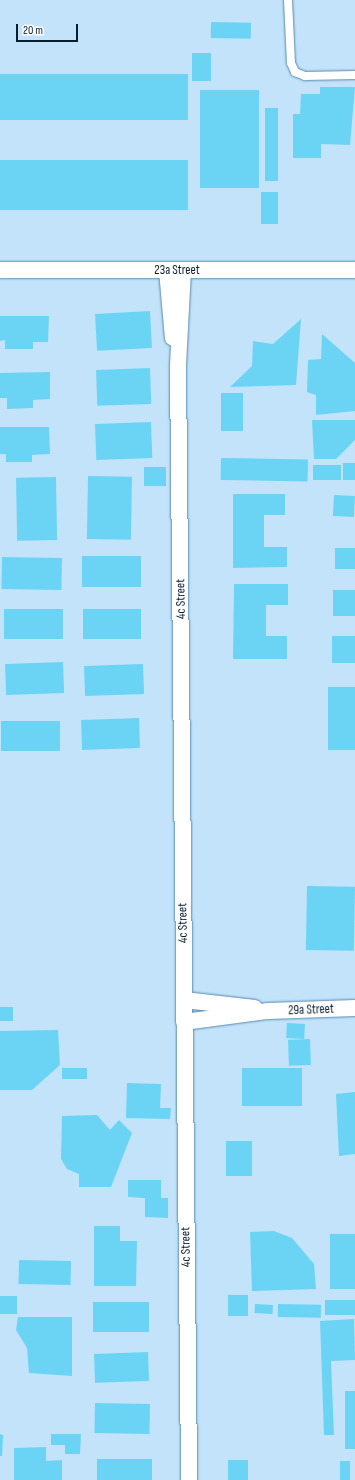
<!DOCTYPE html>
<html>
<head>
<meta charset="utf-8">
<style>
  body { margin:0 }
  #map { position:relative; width:355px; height:1480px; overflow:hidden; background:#c3e3fb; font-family:"Sofia Sans Condensed",sans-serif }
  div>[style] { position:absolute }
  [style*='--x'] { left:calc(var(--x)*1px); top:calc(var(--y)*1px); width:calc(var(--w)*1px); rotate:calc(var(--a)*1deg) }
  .building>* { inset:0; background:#6bd4f5; transform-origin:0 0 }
  .roads { filter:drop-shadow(0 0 1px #568aaf) drop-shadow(0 0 1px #568aaf) }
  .lane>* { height:8px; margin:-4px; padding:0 4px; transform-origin:4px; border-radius:4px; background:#fff }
  .street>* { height:16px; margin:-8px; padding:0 8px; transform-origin:8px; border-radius:8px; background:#fff }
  span { translate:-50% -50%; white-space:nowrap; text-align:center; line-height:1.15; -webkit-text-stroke:3.5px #fff; paint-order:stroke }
  .street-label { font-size:13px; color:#091e2d }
  .scale { position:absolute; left:16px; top:24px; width:62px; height:18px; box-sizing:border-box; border:2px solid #091e2d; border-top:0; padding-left:5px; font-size:12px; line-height:14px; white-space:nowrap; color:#091e2d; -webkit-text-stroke:3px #fff; paint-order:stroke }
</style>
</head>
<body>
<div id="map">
  <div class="building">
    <div style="left:211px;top:22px;width:40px;height:16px;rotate:1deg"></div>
    <div style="left:192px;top:53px;width:19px;height:28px"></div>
    <div style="left:0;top:74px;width:188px;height:46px"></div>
    <div style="clip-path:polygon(320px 87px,355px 87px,350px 145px,321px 144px,321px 158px,293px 158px,293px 114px,300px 114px,301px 94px,320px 94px)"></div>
    <div style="left:259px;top:90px;width:98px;height:59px;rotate:90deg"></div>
    <div style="left:265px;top:108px;width:13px;height:73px"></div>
    <div style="left:0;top:160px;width:188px;height:50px"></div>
    <div style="left:261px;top:192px;width:17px;height:32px"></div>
    <div style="left:150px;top:311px;width:37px;height:55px;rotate:87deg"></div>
    <div style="clip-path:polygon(0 316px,49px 316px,48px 342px,33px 342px,33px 349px,5px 349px,5px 340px,0 341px)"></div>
    <div style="clip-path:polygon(301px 319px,296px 385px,230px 387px,252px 366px,253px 341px,273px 344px)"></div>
    <div style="clip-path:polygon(322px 334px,355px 363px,355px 411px,316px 415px,316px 395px,307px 392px,308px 360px,321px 359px)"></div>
    <div style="left:150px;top:368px;width:36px;height:54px;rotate:88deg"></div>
    <div style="clip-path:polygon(50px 372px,50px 399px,33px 400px,33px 408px,7px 409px,7px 398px,0 398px,0 373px)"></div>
    <div style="left:221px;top:393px;width:22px;height:38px"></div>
    <div style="clip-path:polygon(312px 420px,355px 420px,355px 440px,336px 459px,314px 459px)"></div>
    <div style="left:151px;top:422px;width:36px;height:56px;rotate:88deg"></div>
    <div style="clip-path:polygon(0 427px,49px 427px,50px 454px,32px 455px,32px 462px,6px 462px,6px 454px,0 454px)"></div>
    <div style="left:221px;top:458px;width:87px;height:22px;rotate:1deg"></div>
    <div style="left:343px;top:463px;width:12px;height:17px"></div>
    <div style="left:313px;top:465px;width:28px;height:15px"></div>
    <div style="left:166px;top:467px;width:19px;height:22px;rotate:90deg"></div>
    <div style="left:88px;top:476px;width:44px;height:63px;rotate:1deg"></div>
    <div style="left:56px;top:477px;width:63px;height:40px;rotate:89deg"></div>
    <div style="clip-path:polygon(233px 494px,285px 494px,285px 515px,264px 515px,264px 547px,287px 547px,287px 567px,233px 568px)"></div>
    <div style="left:334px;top:495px;width:21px;height:21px;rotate:3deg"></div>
    <div style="left:335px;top:548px;width:20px;height:21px"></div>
    <div style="left:82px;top:556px;width:59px;height:31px"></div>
    <div style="left:2px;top:557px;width:60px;height:32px;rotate:1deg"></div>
    <div style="clip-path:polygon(234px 584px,288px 584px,288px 605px,266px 605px,266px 636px,287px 636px,287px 659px,233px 659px)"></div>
    <div style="left:333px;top:590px;width:22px;height:26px"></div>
    <div style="left:4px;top:609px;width:59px;height:30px"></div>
    <div style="left:141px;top:609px;width:30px;height:58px;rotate:90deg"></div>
    <div style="left:332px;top:636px;width:23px;height:27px"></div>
    <div style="left:63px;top:662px;width:31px;height:58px;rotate:88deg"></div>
    <div style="left:143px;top:664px;width:30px;height:59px;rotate:88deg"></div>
    <div style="left:328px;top:687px;width:27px;height:63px"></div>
    <div style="left:139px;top:718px;width:30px;height:58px;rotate:88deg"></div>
    <div style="left:1px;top:721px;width:59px;height:30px"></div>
    <div style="left:307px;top:886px;width:48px;height:64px;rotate:1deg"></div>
    <div style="left:0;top:1007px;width:13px;height:14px"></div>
    <div style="left:287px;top:1023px;width:18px;height:15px;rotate:3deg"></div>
    <div style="clip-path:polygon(58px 1030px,60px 1065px,32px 1090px,0 1090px,0 1031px)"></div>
    <div style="left:310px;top:1039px;width:26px;height:22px;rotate:88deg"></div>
    <div style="left:62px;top:1068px;width:25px;height:11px"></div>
    <div style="left:302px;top:1068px;width:38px;height:60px;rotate:90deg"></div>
    <div style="clip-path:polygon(127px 1083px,161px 1084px,160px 1108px,171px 1108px,170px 1119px,126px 1118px)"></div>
    <div style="clip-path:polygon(355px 1092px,355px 1154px,339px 1156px,336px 1094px)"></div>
    <div style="clip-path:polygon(97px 1115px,110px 1130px,119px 1120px,132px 1133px,111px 1187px,79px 1187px,79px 1174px,67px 1169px,61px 1159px,62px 1116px)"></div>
    <div style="left:226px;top:1141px;width:26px;height:35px"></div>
    <div style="clip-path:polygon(128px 1180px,161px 1180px,161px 1198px,168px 1198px,168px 1218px,145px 1217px,145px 1198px,128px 1197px)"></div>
    <div style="clip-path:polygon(94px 1226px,120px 1226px,120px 1241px,137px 1241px,136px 1286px,94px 1286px)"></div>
    <div style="clip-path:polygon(274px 1231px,292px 1238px,314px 1264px,316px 1289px,252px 1291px,250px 1232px)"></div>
    <div style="left:330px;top:1234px;width:25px;height:55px"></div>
    <div style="left:19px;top:1260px;width:52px;height:24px;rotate:1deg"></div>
    <div style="left:228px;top:1295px;width:20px;height:21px"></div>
    <div style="left:0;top:1296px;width:17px;height:18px"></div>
    <div style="left:325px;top:1300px;width:30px;height:15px"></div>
    <div style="left:149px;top:1302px;width:30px;height:56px;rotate:90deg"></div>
    <div style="left:255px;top:1304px;width:18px;height:9px;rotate:3deg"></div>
    <div style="left:278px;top:1304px;width:43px;height:13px;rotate:1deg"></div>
    <div style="clip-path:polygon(18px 1317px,72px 1317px,72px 1376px,29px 1373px,27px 1348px,16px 1330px)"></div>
    <div style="clip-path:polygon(354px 1319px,355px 1360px,331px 1361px,334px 1435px,324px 1435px,320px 1321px)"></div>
    <div style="left:148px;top:1352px;width:29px;height:54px;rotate:88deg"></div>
    <div style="left:345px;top:1391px;width:10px;height:58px"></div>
    <div style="left:95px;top:1403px;width:55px;height:30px;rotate:1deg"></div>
    <div style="clip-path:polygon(0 1434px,3px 1435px,2px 1456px,0 1456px)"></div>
    <div style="clip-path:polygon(51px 1434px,81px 1434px,80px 1454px,65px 1454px,65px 1445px,51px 1445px)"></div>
    <div style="clip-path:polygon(46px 1447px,46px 1461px,62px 1460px,62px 1480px,14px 1480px,14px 1448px)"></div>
    <div style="left:152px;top:1459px;width:21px;height:55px;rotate:90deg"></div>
    <div style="left:248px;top:1460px;width:20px;height:20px;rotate:90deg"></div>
    <div style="left:350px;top:1461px;width:19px;height:10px;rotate:90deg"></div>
  </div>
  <div class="roads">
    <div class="lane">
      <div style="--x:288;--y:0;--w:63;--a:87.3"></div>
      <div style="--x:291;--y:63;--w:10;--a:66"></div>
      <div style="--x:295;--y:72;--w:11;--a:22"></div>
      <div style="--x:305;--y:76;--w:50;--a:-1.1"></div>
    </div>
    <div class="street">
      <div style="--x:0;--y:270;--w:355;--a:0"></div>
      <div style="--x:167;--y:270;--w:68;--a:85"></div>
      <div style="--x:183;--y:270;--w:97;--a:93"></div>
      <div style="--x:178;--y:367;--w:1113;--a:89.43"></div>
      <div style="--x:184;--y:1000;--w:71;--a:6.4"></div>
      <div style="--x:184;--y:1022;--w:85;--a:-7.5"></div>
      <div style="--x:268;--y:1011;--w:87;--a:-2"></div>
    </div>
  </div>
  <div class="street-label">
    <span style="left:177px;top:270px">23a Street</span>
    <span style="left:181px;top:599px;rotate:-91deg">4c Street</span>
    <span style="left:183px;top:923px;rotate:-91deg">4c Street</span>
    <span style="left:311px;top:1010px;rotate:-2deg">29a Street</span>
    <span style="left:186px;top:1247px;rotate:-91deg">4c Street</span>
  </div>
  <div class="scale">20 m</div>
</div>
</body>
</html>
